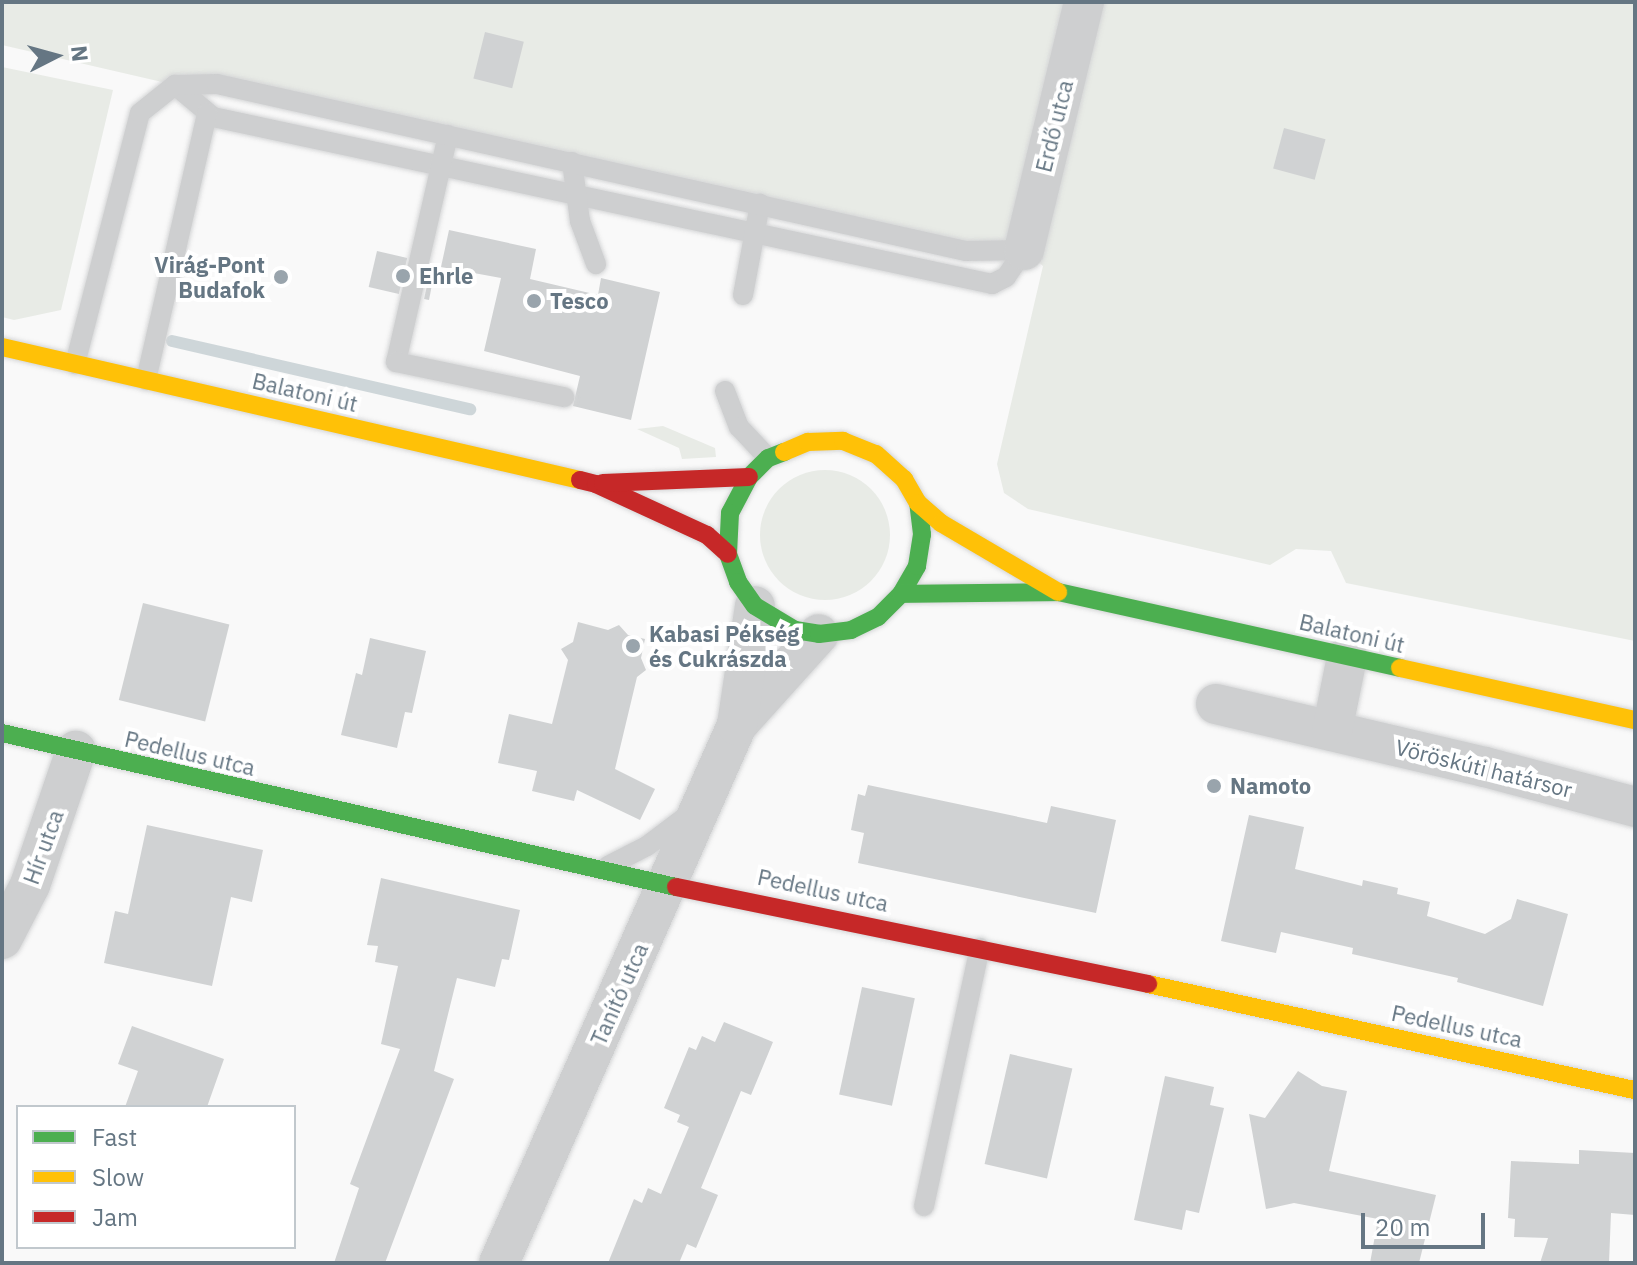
<!DOCTYPE html>
<html>
<head>
<meta charset="utf-8">
<style>
  body { margin:0 }
  #map { position:relative; width:1637px; height:1265px; overflow:hidden; background:#f9f9f9; font-family:"IBM Plex Sans",sans-serif }
  div>[style] { position:absolute }
  [style*='--x'] { left:calc(var(--x)*1px); top:calc(var(--y)*1px); width:calc(var(--w)*1px); rotate:calc(var(--a)*1deg) }
  .green>* { inset:0; background:#e8ebe6 }
  .round { border-radius:50% }
  .stream>* { height:12px; margin:-6px; padding:0 6px; transform-origin:6px; border-radius:6px; background:#ced6d9 }
  .building>* { inset:0; background:#d0d2d3; transform-origin:0 0 }
  .roads { filter:drop-shadow(0 0 2px #d5d6d7) drop-shadow(0 0 2px #d5d6d7) }
  .lane>* { height:20px; margin:-10px; padding:0 10px; transform-origin:10px; border-radius:10px; background:#cecfd0 }
  .street>* { height:40px; margin:-20px; padding:0 20px; transform-origin:20px; border-radius:20px; background:#cecfd0 }
  .fast>* { height:18px; margin:-9px; padding:0 9px; transform-origin:9px; border-radius:9px; background:#4caf50 }
  .slow>* { height:18px; margin:-9px; padding:0 9px; transform-origin:9px; border-radius:9px; background:#ffc107 }
  .jam>* { height:18px; margin:-9px; padding:0 9px; transform-origin:9px; border-radius:9px; background:#c62828 }
  .dots>* { width:22px; height:22px; translate:-50% -50%; box-sizing:border-box; border:4px solid #fff; border-radius:50% }
  span { translate:-50% -50%; white-space:nowrap; text-align:center; line-height:1.15; -webkit-text-stroke:8px #fff; paint-order:stroke }
  .street-label { font-size:22px; color:#657683 }
  .poi-label { font-size:22px; color:#657683; font-weight:700 }
  .right { translate:-100% -50%; text-align:right }
  .left { translate:0 -50%; text-align:left }
  .frame { position:absolute; inset:0; border:4px solid #657683; pointer-events:none }
  .legend { position:absolute; left:16px; top:1105px; width:280px; height:144px; box-sizing:border-box; background:#fff; border:2px solid #c1c8cd; margin:0; padding:10px 14px; list-style:none; font-size:24px; color:#657683 }
  .legend li { display:flex; align-items:center; gap:16px; height:40px }
  .legend b { width:40px; border:2px solid #c1c8cd }
  .north { position:absolute; left:16px; top:16px; width:80px; height:80px; -webkit-text-stroke:6px #fff; paint-order:stroke; rotate:84deg; font-size:22px; font-weight:700; line-height:32px; text-align:center; color:#657683 }
  .north::after { content:''; display:block; margin:auto; width:28px; height:36px; background:#657683; clip-path:polygon(50% 0,100% 100%,50% 72%,0 100%) }
  .scale { position:absolute; left:1361px; top:1213px; width:124px; height:36px; box-sizing:border-box; border:4px solid #657683; border-top:0; padding-left:10px; font-size:24px; line-height:28px; white-space:nowrap; color:#657683; -webkit-text-stroke:6px #fff; paint-order:stroke }
</style>
</head>
<body>
<div id="map">
  <div class="green">
    <div style="clip-path:polygon(2px 2px,1635px 2px,1635px 641px,1346px 583px,1331px 551px,1296px 549px,1270px 565px,1028px 509px,1004px 493px,997px 464px,1043px 266px,1024px 250px,996px 253px,175px 85px,2px 45px)"></div>
    <div style="clip-path:polygon(2px 67px,113px 90px,61px 310px,14px 320px,2px 317px)"></div>
    <div style="clip-path:polygon(663px 426px,715px 448px,716px 457px,682px 459px,679px 448px,637px 429px)"></div>
    <div class="round" style="left:760px;top:470px;width:130px;height:130px"></div>
  </div>
  <div class="stream">
    <div style="--x:172;--y:341;--w:306;--a:12.9"></div>
  </div>
  <div class="building">
    <div style="left:485px;top:32px;width:40px;height:48px;rotate:14deg"></div>
    <div style="left:1284px;top:128px;width:43px;height:42px;rotate:15deg"></div>
    <div style="clip-path:polygon(449px 230px,536px 249px,530px 279px,598px 295px,601px 278px,660px 292px,631px 420px,573px 406px,580px 376px,484px 351px,501px 278px,441px 267px)"></div>
    <div style="left:377px;top:251px;width:31px;height:37px;rotate:13deg"></div>
    <div style="clip-path:polygon(432px 263px,436px 264px,429px 300px,424px 299px)"></div>
    <div style="left:143px;top:603px;width:89px;height:100px;rotate:14deg"></div>
    <div style="clip-path:polygon(578px 622px,608px 630px,619px 625px,628px 635px,645px 639px,641px 658px,646px 670px,637px 677px,615px 769px,655px 789px,640px 820px,577px 790px,574px 801px,532px 791px,537px 771px,498px 763px,509px 714px,552px 724px,568px 660px,561px 649px,573px 642px)"></div>
    <div style="clip-path:polygon(370px 638px,426px 651px,412px 713px,405px 712px,397px 748px,341px 735px,356px 673px,362px 675px)"></div>
    <div style="clip-path:polygon(868px 785px,1047px 823px,1051px 806px,1116px 820px,1096px 913px,858px 863px,864px 833px,851px 830px,858px 794px,865px 796px)"></div>
    <div style="clip-path:polygon(1249px 815px,1304px 827px,1295px 869px,1362px 886px,1363px 880px,1398px 888px,1397px 894px,1430px 902px,1427px 916px,1485px 934px,1511px 919px,1517px 899px,1568px 914px,1543px 1006px,1457px 982px,1458px 978px,1352px 954px,1353px 948px,1281px 932px,1276px 953px,1221px 941px)"></div>
    <div style="clip-path:polygon(147px 825px,263px 850px,252px 902px,231px 897px,212px 986px,104px 963px,115px 911px,128px 914px)"></div>
    <div style="clip-path:polygon(381px 878px,520px 910px,509px 960px,502px 959px,495px 987px,457px 978px,434px 1071px,454px 1079px,385px 1263px,334px 1263px,359px 1188px,350px 1184px,400px 1049px,381px 1044px,398px 966px,375px 962px,378px 946px,367px 945px)"></div>
    <div style="left:862px;top:987px;width:54px;height:110px;rotate:12deg"></div>
    <div style="clip-path:polygon(724px 1022px,773px 1042px,751px 1095px,741px 1091px,701px 1188px,718px 1195px,696px 1248px,687px 1244px,679px 1263px,608px 1263px,634px 1199px,642px 1203px,648px 1188px,661px 1194px,689px 1127px,677px 1122px,680px 1115px,664px 1108px,689px 1047px,696px 1050px,702px 1036px,715px 1042px)"></div>
    <div style="clip-path:polygon(132px 1026px,224px 1059px,207px 1107px,125px 1107px,138px 1071px,118px 1064px)"></div>
    <div style="left:1010px;top:1054px;width:64px;height:113px;rotate:13deg"></div>
    <div style="clip-path:polygon(1298px 1071px,1322px 1086px,1347px 1091px,1329px 1171px,1436px 1195px,1419px 1263px,1370px 1263px,1378px 1219px,1294px 1203px,1266px 1209px,1249px 1114px,1265px 1118px)"></div>
    <div style="clip-path:polygon(1165px 1076px,1214px 1087px,1210px 1105px,1224px 1108px,1199px 1213px,1186px 1210px,1182px 1230px,1134px 1220px)"></div>
    <div style="clip-path:polygon(1579px 1150px,1635px 1153px,1635px 1215px,1611px 1213px,1609px 1263px,1540px 1263px,1548px 1238px,1514px 1237px,1515px 1219px,1508px 1218px,1511px 1161px,1579px 1164px)"></div>
  </div>
  <div class="roads">
    <div class="lane">
      <div style="--x:175;--y:85;--w:50;--a:40.1"></div>
      <div style="--x:213;--y:117;--w:797;--a:12.1"></div>
      <div style="--x:992;--y:284;--w:16;--a:-27"></div>
      <div style="--x:1006;--y:277;--w:32;--a:-56"></div>
      <div style="--x:448;--y:135;--w:233;--a:102.9"></div>
      <div style="--x:396;--y:362;--w:172;--a:11.8"></div>
      <div style="--x:572;--y:162;--w:60;--a:82.3"></div>
      <div style="--x:580;--y:221;--w:46;--a:69.6"></div>
      <div style="--x:743;--y:295;--w:93;--a:-79.4"></div>
      <div style="--x:75;--y:364;--w:259;--a:-75.5"></div>
      <div style="--x:140;--y:113;--w:45;--a:-38.7"></div>
      <div style="--x:175;--y:85;--w:42;--a:-1.4"></div>
      <div style="--x:217;--y:84;--w:767;--a:12.57"></div>
      <div style="--x:966;--y:251;--w:58;--a:-1"></div>
      <div style="--x:146;--y:380;--w:274;--a:-77.1"></div>
      <div style="--x:725;--y:391;--w:39;--a:69"></div>
      <div style="--x:739;--y:427;--w:42;--a:46.9"></div>
      <div style="--x:608;--y:866;--w:44;--a:-27.1"></div>
      <div style="--x:647;--y:846;--w:51;--a:-37.1"></div>
      <div style="--x:924;--y:1206;--w:264;--a:-77.8"></div>
    </div>
    <div class="street">
      <div style="--x:1024;--y:250;--w:255;--a:-76.4"></div>
      <div style="--x:1216;--y:704;--w:276;--a:13.2"></div>
      <div style="--x:1485;--y:767;--w:155;--a:14.9"></div>
      <div style="--x:737;--y:725;--w:122;--a:-48"></div>
      <div style="--x:1332;--y:731;--w:76;--a:-78.5"></div>
      <div style="--x:2;--y:939;--w:61;--a:-62.6"></div>
      <div style="--x:30;--y:885;--w:142;--a:-71.1"></div>
      <div style="--x:499;--y:1263;--w:588;--a:-66.14"></div>
      <div style="--x:737;--y:725;--w:120;--a:-81.4"></div>
    </div>
    <div class="fast">
      <div style="--x:784;--y:452;--w:17;--a:159"></div>
      <div style="--x:768;--y:458;--w:27;--a:135"></div>
      <div style="--x:749;--y:477;--w:41;--a:117.8"></div>
      <div style="--x:730;--y:513;--w:41;--a:92.8"></div>
      <div style="--x:728;--y:554;--w:30;--a:70"></div>
      <div style="--x:738;--y:582;--w:29;--a:55"></div>
      <div style="--x:755;--y:606;--w:47;--a:31"></div>
      <div style="--x:795;--y:630;--w:24;--a:9"></div>
      <div style="--x:819;--y:634;--w:32;--a:-7"></div>
      <div style="--x:851;--y:630;--w:30;--a:-26"></div>
      <div style="--x:878;--y:617;--w:33;--a:-45"></div>
      <div style="--x:901;--y:594;--w:32;--a:-60"></div>
      <div style="--x:917;--y:566;--w:32;--a:-81"></div>
      <div style="--x:922;--y:534;--w:31;--a:-97"></div>
      <div style="--x:901;--y:594;--w:157;--a:-0.7"></div>
      <div style="--x:1058;--y:592;--w:350;--a:12.5"></div>
      <div style="--x:2;--y:733;--w:691;--a:12.87"></div>
    </div>
    <div class="slow">
      <div style="--x:2;--y:347;--w:593;--a:12.96"></div>
      <div style="--x:784;--y:452;--w:26;--a:-23"></div>
      <div style="--x:808;--y:442;--w:35;--a:-2"></div>
      <div style="--x:843;--y:441;--w:35;--a:22"></div>
      <div style="--x:876;--y:454;--w:38;--a:42"></div>
      <div style="--x:904;--y:479;--w:28;--a:60"></div>
      <div style="--x:918;--y:503;--w:30;--a:41"></div>
      <div style="--x:941;--y:523;--w:136;--a:30.5"></div>
      <div style="--x:1400;--y:668;--w:241;--a:12.5"></div>
      <div style="--x:1148;--y:984;--w:498;--a:12.3"></div>
    </div>
    <div class="jam">
      <div style="--x:580;--y:480;--w:16;--a:14"></div>
      <div style="--x:596;--y:484;--w:122;--a:24.7"></div>
      <div style="--x:707;--y:535;--w:28;--a:42"></div>
      <div style="--x:603;--y:483;--w:146;--a:-2.4"></div>
      <div style="--x:676;--y:887;--w:482;--a:11.6"></div>
    </div>
  </div>
  <div class="dots">
    <div style="left:403px;top:276px;background:#99a4ac"></div>
    <div style="left:281px;top:277px;background:#99a4ac"></div>
    <div style="left:534px;top:301px;background:#99a4ac"></div>
    <div style="left:633px;top:646px;background:#99a4ac"></div>
    <div style="left:1214px;top:786px;background:#99a4ac"></div>
  </div>
  <div class="street-label">
    <span style="left:1054px;top:126px;rotate:-76deg">Erdő utca</span>
    <span style="left:305px;top:392px;rotate:13deg">Balatoni út</span>
    <span style="left:1352px;top:633px;rotate:13deg">Balatoni út</span>
    <span style="left:190px;top:753px;rotate:13deg">Pedellus utca</span>
    <span style="left:1484px;top:768px;rotate:14deg">Vöröskúti határsor</span>
    <span style="left:43px;top:847px;rotate:-70deg">Hír utca</span>
    <span style="left:823px;top:890px;rotate:12deg">Pedellus utca</span>
    <span style="left:619px;top:994px;rotate:-66deg">Tanító utca</span>
    <span style="left:1457px;top:1026px;rotate:12deg">Pedellus utca</span>
  </div>
  <div class="poi-label">
    <span class="right" style="left:265px;top:277px">Virág-Pont<br>Budafok</span>
    <span class="left" style="left:419px;top:276px">Ehrle</span>
    <span class="left" style="left:550px;top:301px">Tesco</span>
    <span class="left" style="left:649px;top:646px">Kabasi Pékség<br>és Cukrászda</span>
    <span class="left" style="left:1230px;top:786px">Namoto</span>
  </div>
  <div class="frame"></div>
  <ul class="legend">
  <li><b style="height:10px;background:#4caf50"></b>Fast</li>
  <li><b style="height:10px;background:#ffc107"></b>Slow</li>
  <li><b style="height:10px;background:#c62828"></b>Jam</li>
  </ul>
  <div class="north">N</div>
  <div class="scale">20 m</div>
</div>
</body>
</html>
